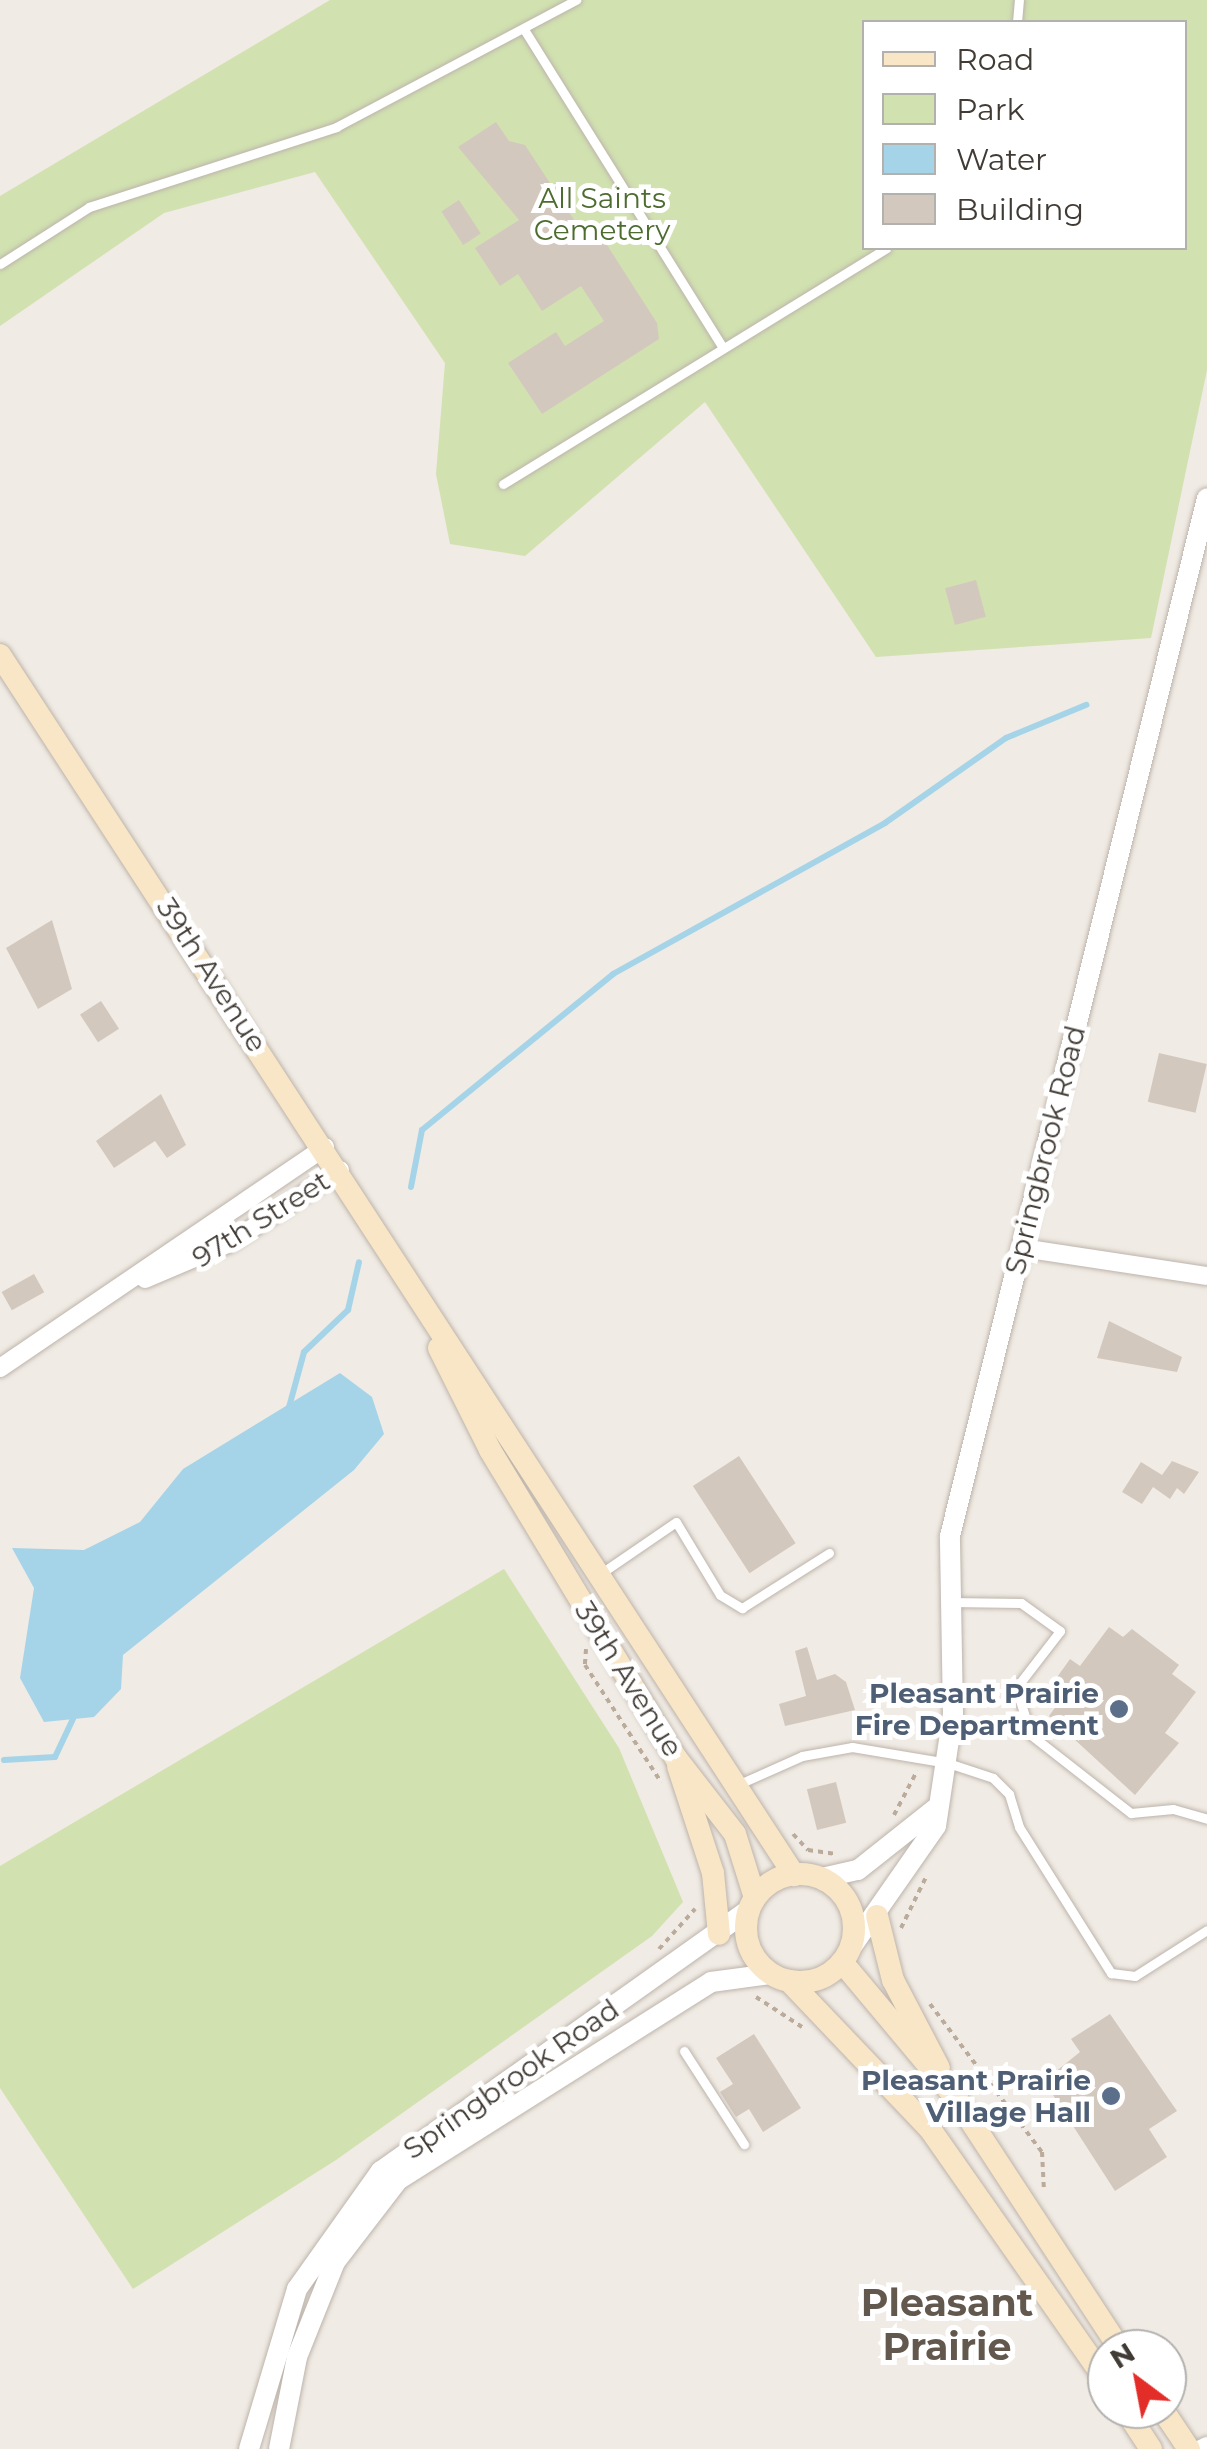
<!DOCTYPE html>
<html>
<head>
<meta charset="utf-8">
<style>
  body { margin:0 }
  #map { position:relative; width:1207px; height:2449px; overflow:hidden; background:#f0ebe4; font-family:Montserrat,sans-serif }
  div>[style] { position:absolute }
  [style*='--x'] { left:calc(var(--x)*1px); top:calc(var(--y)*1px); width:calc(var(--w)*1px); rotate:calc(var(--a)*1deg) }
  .green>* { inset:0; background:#d1e1b0 }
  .water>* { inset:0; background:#a5d4e8 }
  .stream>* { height:6px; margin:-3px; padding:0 3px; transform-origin:3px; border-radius:3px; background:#a5d4e8 }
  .building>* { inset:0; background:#d3c8be; transform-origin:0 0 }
  .path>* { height:4px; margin-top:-2px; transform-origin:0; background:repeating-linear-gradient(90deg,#baab9b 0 5px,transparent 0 10px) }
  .roads { filter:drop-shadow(0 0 2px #bdb4ab) drop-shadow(0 0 2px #bdb4ab) }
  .service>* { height:9px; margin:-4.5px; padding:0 4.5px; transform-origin:4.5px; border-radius:4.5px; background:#fff }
  .minor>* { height:18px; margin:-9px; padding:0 9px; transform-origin:9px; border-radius:9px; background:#fff }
  .tertiary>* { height:20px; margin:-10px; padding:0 10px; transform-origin:10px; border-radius:10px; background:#fff }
  .secondary>* { height:22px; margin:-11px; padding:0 11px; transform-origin:11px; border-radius:11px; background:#f8e6c6 }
  .secondary>.ring { margin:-11px; padding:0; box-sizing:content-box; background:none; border:22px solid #f8e6c6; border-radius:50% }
  .dots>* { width:28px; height:28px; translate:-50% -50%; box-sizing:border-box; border:5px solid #fff; border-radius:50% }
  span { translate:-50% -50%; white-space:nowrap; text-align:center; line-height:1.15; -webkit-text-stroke:10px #fff; paint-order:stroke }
  .park-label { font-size:28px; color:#4d6c2f }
  .street-label { font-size:28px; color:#413b35 }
  .service-label { font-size:28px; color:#4e5e75; font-weight:700 }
  .right { translate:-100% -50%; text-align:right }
  .district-label { font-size:38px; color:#63584d; font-weight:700 }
  .legend { position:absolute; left:862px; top:20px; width:325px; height:230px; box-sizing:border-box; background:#fff; border:2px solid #b3b1ae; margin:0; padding:12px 18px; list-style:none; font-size:30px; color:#413b35 }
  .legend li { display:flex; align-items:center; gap:20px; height:50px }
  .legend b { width:50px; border:2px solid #b3b1ae }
  .north { position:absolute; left:1087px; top:2329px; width:100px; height:100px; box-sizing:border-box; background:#fff; border:2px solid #b3b1ae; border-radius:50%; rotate:328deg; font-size:28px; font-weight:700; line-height:40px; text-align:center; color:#413b35 }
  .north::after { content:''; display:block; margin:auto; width:35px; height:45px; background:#e32d28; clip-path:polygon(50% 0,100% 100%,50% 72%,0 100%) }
</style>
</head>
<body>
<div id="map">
  <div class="green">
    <div style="clip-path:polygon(evenodd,330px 0,1207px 0,1207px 370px,1151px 638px,876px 657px,705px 402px,525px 556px,450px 544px,436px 474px,445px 363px,315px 172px,164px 213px,0 326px,0 196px,330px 0,864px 22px,1184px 22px,1184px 248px,864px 248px,864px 22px)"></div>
    <div style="clip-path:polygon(504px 1569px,619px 1748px,683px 1902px,652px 1936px,336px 2160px,133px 2289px,0 2088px,0 1866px)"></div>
  </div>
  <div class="water">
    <div style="clip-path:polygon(340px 1373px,372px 1397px,384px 1434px,354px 1470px,123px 1655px,121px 1689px,94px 1717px,44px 1722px,20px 1678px,34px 1588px,12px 1548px,84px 1550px,140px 1522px,183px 1469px)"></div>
  </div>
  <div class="stream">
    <div style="--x:411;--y:1187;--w:58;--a:-79.1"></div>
    <div style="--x:422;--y:1130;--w:247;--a:-39.2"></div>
    <div style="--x:613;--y:974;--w:311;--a:-29"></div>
    <div style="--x:885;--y:823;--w:148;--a:-35.1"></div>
    <div style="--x:1006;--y:738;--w:87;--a:-22.4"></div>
    <div style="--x:288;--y:1411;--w:61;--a:-74.8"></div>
    <div style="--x:304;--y:1352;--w:61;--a:-43.7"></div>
    <div style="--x:348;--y:1310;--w:49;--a:-77.1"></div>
    <div style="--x:4;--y:1760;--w:51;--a:-3.4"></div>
    <div style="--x:55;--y:1757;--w:42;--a:-64.7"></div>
  </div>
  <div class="building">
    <div style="clip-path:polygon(496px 122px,509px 141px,525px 145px,582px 232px,598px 231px,657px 323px,659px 339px,542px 414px,508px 363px,556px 332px,565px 346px,604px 321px,581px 286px,542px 311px,518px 274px,500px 286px,475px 248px,519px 220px,458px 147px)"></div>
    <div style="left:459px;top:200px;width:40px;height:21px;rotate:57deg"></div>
    <div style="left:976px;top:580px;width:38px;height:32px;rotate:75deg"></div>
    <div style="clip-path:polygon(52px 920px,72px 989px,38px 1009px,6px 948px)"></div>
    <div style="left:101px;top:1001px;width:33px;height:25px;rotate:57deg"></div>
    <div style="left:1159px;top:1053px;width:49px;height:50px;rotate:13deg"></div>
    <div style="clip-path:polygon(161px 1094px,186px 1145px,167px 1158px,155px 1141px,114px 1168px,96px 1141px)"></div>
    <div style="left:34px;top:1274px;width:21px;height:37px;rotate:61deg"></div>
    <div style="clip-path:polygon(1109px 1321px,1182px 1357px,1177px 1372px,1097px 1358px)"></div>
    <div style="left:739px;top:1456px;width:104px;height:55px;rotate:57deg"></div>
    <div style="clip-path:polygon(1172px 1461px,1199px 1472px,1184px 1494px,1177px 1488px,1170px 1499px,1153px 1487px,1142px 1504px,1122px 1492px,1141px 1462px,1162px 1475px)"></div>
    <div style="clip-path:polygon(1109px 1627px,1123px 1637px,1132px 1629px,1179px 1665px,1172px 1674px,1196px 1692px,1165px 1733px,1179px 1743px,1135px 1795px,1049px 1716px,1059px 1702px,1055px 1680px,1070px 1659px,1080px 1666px)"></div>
    <div style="clip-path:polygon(807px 1647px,817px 1680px,835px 1674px,846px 1682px,855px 1710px,785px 1726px,779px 1704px,806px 1696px,795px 1651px)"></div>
    <div style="left:836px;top:1782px;width:42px;height:30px;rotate:76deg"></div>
    <div style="clip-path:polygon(1110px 2014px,1177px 2111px,1149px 2129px,1167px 2157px,1115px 2191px,1044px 2081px,1080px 2052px,1071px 2039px)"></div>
    <div style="clip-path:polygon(754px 2034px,801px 2108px,763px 2132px,749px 2109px,736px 2117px,720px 2092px,733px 2084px,716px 2058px)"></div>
  </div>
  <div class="path">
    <div style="--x:586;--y:1649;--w:16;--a:94"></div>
    <div style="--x:585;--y:1665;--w:140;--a:57"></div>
    <div style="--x:894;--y:1815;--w:50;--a:-62.4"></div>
    <div style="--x:793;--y:1834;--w:22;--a:47"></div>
    <div style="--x:808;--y:1850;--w:28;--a:8"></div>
    <div style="--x:901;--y:1928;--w:59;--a:-63.9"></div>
    <div style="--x:659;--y:1949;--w:54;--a:-48"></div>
    <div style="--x:756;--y:1997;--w:55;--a:33.1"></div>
    <div style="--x:930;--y:2004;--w:186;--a:52.9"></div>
    <div style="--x:1042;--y:2152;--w:40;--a:87.1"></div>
  </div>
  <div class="roads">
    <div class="service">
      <div style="--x:1017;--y:22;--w:22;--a:-85"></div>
      <div style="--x:525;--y:31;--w:370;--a:58"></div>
      <div style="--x:0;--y:264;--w:106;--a:-32.6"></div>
      <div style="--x:89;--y:207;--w:260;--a:-17.9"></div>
      <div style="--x:336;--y:127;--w:272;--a:-27.9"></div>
      <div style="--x:503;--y:484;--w:450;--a:-31.6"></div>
      <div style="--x:600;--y:1574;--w:92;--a:-34.4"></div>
      <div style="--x:676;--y:1522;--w:85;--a:58.9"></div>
      <div style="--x:720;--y:1595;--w:26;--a:31"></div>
      <div style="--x:742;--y:1608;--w:103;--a:-32.3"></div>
      <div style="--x:950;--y:1602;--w:71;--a:0.8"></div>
      <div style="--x:1021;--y:1603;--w:48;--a:35.7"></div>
      <div style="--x:1060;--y:1631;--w:72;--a:127.7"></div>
      <div style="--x:1016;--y:1688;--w:49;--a:72.3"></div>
      <div style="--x:1031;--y:1735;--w:127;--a:38"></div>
      <div style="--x:1131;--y:1813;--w:42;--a:-5.4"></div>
      <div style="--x:1173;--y:1809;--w:35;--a:16"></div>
      <div style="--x:737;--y:1785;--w:71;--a:-24"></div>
      <div style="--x:802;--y:1756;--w:51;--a:-10.2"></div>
      <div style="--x:852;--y:1747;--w:97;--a:9.5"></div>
      <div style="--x:948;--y:1763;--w:47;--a:18.4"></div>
      <div style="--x:993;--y:1778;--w:23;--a:45"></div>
      <div style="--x:1009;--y:1794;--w:34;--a:73"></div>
      <div style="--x:1019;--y:1827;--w:173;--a:57.8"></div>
      <div style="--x:1111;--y:1973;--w:24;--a:7"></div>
      <div style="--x:1135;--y:1976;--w:85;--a:-32.6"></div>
      <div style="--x:684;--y:2051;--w:111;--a:57.2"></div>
    </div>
    <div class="minor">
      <div style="--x:1022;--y:1248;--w:187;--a:8.6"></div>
      <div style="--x:145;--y:1279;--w:92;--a:-23"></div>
      <div style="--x:230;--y:1243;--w:132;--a:-33.6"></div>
      <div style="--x:0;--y:1368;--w:393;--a:-34.2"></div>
      <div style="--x:1201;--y:2449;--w:7;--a:-27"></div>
    </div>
    <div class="tertiary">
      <div style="--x:822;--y:1878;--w:37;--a:-13"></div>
      <div style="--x:858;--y:1870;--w:98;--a:-38.4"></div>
      <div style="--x:848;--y:1952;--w:154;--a:-55.1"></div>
      <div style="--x:936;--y:1826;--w:113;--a:-81.4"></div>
      <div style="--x:953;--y:1714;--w:178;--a:-91"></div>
      <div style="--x:950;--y:1536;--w:1069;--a:-76.09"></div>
      <div style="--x:249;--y:2449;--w:167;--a:-73.3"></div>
      <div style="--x:297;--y:2289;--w:145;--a:-54.6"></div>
      <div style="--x:381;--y:2171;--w:450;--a:-35.4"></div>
      <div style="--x:279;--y:2449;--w:94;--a:-78.9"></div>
      <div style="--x:297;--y:2357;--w:102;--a:-68.2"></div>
      <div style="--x:335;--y:2262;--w:103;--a:-52.5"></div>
      <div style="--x:398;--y:2180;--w:370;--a:-32.3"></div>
      <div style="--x:711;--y:1982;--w:61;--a:-7.6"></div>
    </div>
    <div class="secondary">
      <div style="--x:0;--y:655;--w:1456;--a:56.94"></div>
      <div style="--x:439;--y:1348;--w:114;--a:63.4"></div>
      <div style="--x:490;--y:1450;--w:360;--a:58.9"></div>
      <div style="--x:676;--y:1758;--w:96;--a:52.2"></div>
      <div style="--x:735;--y:1834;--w:67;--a:72.6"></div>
      <div style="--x:678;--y:1766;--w:113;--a:71.9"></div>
      <div style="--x:713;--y:1873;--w:61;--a:84.4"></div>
      <div class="ring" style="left:746px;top:1874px;width:86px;height:86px"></div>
      <div style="--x:877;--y:1916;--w:66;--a:76"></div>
      <div style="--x:893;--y:1980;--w:99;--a:62.4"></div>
      <div style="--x:842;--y:1962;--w:176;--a:50.1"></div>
      <div style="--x:955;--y:2097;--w:301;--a:56.8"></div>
      <div style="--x:789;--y:1981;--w:204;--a:46.4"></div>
      <div style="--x:930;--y:2129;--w:309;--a:55"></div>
      <div style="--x:1125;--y:2409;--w:48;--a:57"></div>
      <div style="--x:1162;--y:2409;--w:48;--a:56"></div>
    </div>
  </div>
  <div class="dots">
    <div style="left:1119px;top:1709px;background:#5c6f8a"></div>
    <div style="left:1111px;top:2096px;background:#5c6f8a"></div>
  </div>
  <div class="park-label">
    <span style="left:602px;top:214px">All Saints<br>Cemetery</span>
  </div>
  <div class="street-label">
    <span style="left:212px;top:975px;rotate:57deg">39th Avenue</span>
    <span style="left:1045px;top:1150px;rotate:-76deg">Springbrook Road</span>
    <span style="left:261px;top:1219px;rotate:-32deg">97th Street</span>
    <span style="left:629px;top:1679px;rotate:58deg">39th Avenue</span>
    <span style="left:511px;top:2079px;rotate:-35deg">Springbrook Road</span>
  </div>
  <div class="service-label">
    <span class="right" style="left:1099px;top:1709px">Pleasant Prairie<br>Fire Department</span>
    <span class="right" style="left:1091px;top:2096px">Pleasant Prairie<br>Village Hall</span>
  </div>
  <div class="district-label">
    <span style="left:947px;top:2325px">Pleasant<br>Prairie</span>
  </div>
  <ul class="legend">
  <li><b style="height:12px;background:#f8e6c6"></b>Road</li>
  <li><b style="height:28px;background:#d1e1b0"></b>Park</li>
  <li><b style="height:28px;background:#a5d4e8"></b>Water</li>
  <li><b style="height:28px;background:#d3c8be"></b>Building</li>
  </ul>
  <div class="north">N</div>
</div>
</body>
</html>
